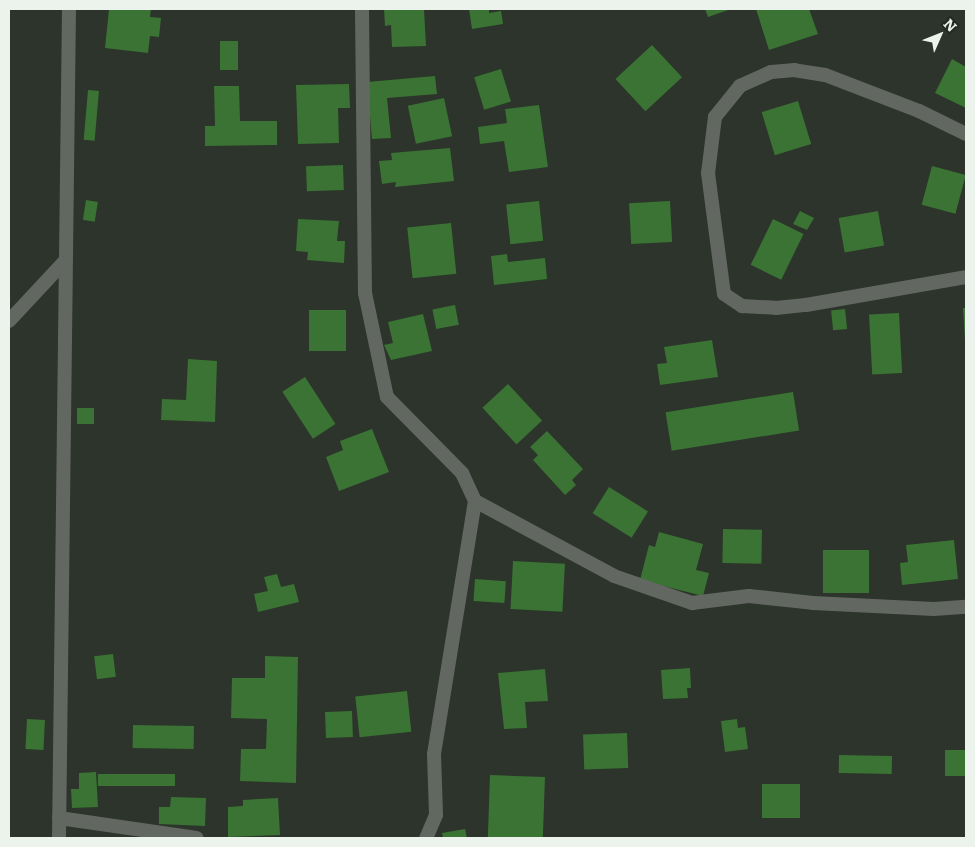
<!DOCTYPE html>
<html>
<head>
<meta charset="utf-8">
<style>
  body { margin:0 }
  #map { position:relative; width:975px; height:847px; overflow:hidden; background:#2c342b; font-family:Literata,serif }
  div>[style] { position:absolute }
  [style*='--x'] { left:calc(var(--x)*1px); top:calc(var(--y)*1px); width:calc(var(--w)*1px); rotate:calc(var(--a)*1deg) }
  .building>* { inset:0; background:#3a7333; transform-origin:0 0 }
  .minor>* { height:14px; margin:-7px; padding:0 7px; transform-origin:7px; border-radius:7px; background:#636762 }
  span { translate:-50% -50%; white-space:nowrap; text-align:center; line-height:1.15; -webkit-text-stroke:4px #222a21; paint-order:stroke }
  .frame { position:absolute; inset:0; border:10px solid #ecf2ec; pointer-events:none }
  .north { position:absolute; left:915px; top:10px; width:50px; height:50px; -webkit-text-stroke:4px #222a21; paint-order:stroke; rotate:46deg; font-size:14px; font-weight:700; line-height:20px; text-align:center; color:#ecf2ec }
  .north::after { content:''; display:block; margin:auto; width:18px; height:22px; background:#ecf2ec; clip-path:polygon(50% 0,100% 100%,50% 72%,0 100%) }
</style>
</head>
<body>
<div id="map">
  <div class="building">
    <div style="clip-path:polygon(109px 9px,151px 9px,150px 17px,161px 18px,159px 37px,150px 36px,148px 53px,105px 48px)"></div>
    <div style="clip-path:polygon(384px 9px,424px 9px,426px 46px,392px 47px,391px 25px,385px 26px)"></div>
    <div style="clip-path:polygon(469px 9px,489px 9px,489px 13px,501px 11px,503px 24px,472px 29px)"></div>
    <div style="clip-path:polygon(705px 9px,731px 9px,708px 17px)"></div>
    <div style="clip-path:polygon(756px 9px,809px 9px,818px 34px,769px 50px)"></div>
    <div style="left:220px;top:41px;width:18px;height:29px"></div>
    <div style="left:652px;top:45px;width:44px;height:50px;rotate:47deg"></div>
    <div style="clip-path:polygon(952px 59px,966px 67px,966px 108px,935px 93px)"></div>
    <div style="left:501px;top:69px;width:34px;height:28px;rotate:73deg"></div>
    <div style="clip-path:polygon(435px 76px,437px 94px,387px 98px,391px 138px,372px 139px,367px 82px)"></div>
    <div style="clip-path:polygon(349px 84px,350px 108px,338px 108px,339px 143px,298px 144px,296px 85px)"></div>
    <div style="clip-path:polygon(214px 86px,239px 86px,240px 121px,277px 121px,277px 145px,205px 146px,205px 126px,215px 126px)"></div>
    <div style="left:88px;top:90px;width:11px;height:50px;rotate:5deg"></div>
    <div style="left:444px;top:98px;width:39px;height:37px;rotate:78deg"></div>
    <div style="left:798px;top:101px;width:45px;height:38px;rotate:73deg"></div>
    <div style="clip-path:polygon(539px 105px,548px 167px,509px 172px,504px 141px,480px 144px,478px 127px,507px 123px,505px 109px)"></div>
    <div style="clip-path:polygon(450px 148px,454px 181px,395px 187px,396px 182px,382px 184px,379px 161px,392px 160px,391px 153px)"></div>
    <div style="left:343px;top:165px;width:25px;height:37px;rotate:88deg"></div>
    <div style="left:932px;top:166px;width:35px;height:40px;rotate:15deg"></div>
    <div style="left:86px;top:200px;width:12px;height:20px;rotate:9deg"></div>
    <div style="left:539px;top:201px;width:40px;height:33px;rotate:84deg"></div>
    <div style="left:670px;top:201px;width:41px;height:41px;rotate:87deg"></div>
    <div style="clip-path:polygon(800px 211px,814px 218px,807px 230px,793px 224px)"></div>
    <div style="left:878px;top:211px;width:35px;height:40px;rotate:80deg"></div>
    <div style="clip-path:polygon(298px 219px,339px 221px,337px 241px,345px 241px,344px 263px,307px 260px,308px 252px,296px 251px)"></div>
    <div style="left:773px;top:219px;width:34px;height:51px;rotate:26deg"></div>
    <div style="left:451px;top:223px;width:51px;height:44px;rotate:84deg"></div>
    <div style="clip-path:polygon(507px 254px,508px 262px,545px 258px,547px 279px,494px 285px,491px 256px)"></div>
    <div style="left:455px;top:305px;width:20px;height:23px;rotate:79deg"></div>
    <div style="clip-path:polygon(963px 308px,966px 308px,966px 341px,965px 341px)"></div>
    <div style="left:845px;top:309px;width:20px;height:14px;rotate:84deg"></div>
    <div style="left:309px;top:310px;width:37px;height:41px"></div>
    <div style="left:899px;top:313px;width:60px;height:30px;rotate:87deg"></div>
    <div style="clip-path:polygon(423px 314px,432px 351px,391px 360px,384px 345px,393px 343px,388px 322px)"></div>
    <div style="clip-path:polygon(712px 340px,718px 377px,660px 385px,657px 364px,667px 363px,664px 347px)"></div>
    <div style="clip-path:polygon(188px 359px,217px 361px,215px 422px,161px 420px,162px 399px,186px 400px)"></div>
    <div style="left:305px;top:377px;width:56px;height:27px;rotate:57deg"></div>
    <div style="left:508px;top:384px;width:50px;height:35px;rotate:47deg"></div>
    <div style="left:793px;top:392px;width:39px;height:129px;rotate:81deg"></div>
    <div style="left:77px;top:408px;width:17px;height:16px"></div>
    <div style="clip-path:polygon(372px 429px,389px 472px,339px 491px,326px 457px,343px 450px,340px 441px)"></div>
    <div style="clip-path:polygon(547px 431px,583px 469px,572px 480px,576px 485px,565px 495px,533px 460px,538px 455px,530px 447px)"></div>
    <div style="left:609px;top:487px;width:46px;height:31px;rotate:32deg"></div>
    <div style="left:723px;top:529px;width:39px;height:34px;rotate:1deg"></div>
    <div style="clip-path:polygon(659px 532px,703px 544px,696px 570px,709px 573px,703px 596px,640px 580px,649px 545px,655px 547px)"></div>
    <div style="clip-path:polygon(954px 540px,958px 579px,902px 585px,900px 563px,908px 562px,906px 545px)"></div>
    <div style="left:823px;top:550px;width:46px;height:43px"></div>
    <div style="left:513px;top:561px;width:52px;height:48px;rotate:3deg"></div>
    <div style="clip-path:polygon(277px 574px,281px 587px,294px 584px,299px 602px,258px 612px,254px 594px,268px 591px,264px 577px)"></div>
    <div style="left:475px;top:579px;width:31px;height:22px;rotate:4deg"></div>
    <div style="left:113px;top:654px;width:23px;height:19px;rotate:83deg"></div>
    <div style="clip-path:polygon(265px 656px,298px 657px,296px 783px,240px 781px,241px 749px,266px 749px,267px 719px,231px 718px,232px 678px,265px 678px)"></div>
    <div style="clip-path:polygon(690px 668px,691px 688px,687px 688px,688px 698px,663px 699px,661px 670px)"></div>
    <div style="clip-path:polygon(545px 669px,548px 701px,525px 702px,527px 728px,504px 729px,498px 673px)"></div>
    <div style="left:407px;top:691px;width:41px;height:52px;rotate:84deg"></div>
    <div style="left:352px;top:711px;width:26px;height:27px;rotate:88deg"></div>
    <div style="left:27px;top:719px;width:18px;height:30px;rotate:3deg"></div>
    <div style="clip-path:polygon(737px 719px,738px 728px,745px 727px,748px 749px,725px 752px,721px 721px)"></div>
    <div style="left:133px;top:725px;width:61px;height:23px;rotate:1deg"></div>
    <div style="left:627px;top:733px;width:35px;height:44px;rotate:88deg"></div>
    <div style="left:966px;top:750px;width:26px;height:21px;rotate:90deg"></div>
    <div style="left:839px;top:755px;width:53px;height:18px;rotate:1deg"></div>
    <div style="clip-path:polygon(96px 772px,98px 807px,72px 808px,71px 789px,79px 789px,79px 773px)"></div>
    <div style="left:175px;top:774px;width:12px;height:77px;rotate:90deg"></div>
    <div style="left:490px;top:775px;width:55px;height:63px;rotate:2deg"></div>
    <div style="left:800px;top:784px;width:34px;height:38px;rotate:90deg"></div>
    <div style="clip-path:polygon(171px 797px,206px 798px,205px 826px,159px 824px,159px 807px,170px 807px)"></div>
    <div style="clip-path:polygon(278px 798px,280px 835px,228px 837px,228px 807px,243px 806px,243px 800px)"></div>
    <div style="clip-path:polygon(465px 829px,467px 838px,443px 838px,442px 833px)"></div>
  </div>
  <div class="minor">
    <div style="--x:362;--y:9;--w:284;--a:89.4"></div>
    <div style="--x:365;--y:293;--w:106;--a:78.1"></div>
    <div style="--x:387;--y:397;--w:107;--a:45.4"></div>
    <div style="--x:462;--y:473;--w:31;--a:65"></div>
    <div style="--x:475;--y:501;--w:256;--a:99.2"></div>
    <div style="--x:434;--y:754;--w:61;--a:88.1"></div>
    <div style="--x:436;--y:815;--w:25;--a:113"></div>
    <div style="--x:966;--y:134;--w:52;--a:-153.9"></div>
    <div style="--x:919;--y:111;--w:101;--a:-159"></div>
    <div style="--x:825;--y:75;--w:30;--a:-171"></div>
    <div style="--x:795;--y:70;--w:24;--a:175"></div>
    <div style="--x:771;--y:72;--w:34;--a:156"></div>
    <div style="--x:740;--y:86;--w:40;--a:129"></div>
    <div style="--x:715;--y:117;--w:56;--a:97.1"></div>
    <div style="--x:708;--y:173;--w:122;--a:82.5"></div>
    <div style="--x:724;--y:294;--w:22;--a:34"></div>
    <div style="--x:742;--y:306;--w:34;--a:3"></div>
    <div style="--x:776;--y:308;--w:30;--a:-6"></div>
    <div style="--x:806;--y:305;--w:162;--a:-9.9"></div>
    <div style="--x:9;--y:321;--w:81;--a:-47"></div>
    <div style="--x:475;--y:501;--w:158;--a:28.3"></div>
    <div style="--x:614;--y:576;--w:83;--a:19.1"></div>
    <div style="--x:692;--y:603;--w:57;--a:-7"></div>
    <div style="--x:749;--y:596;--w:64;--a:6.2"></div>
    <div style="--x:813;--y:603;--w:121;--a:2.8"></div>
    <div style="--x:934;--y:609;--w:32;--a:-4"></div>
    <div style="--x:59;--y:818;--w:139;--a:8.2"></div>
    <div style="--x:59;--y:838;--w:829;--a:-89.31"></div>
  </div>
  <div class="frame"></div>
  <div class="north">N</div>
</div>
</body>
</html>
